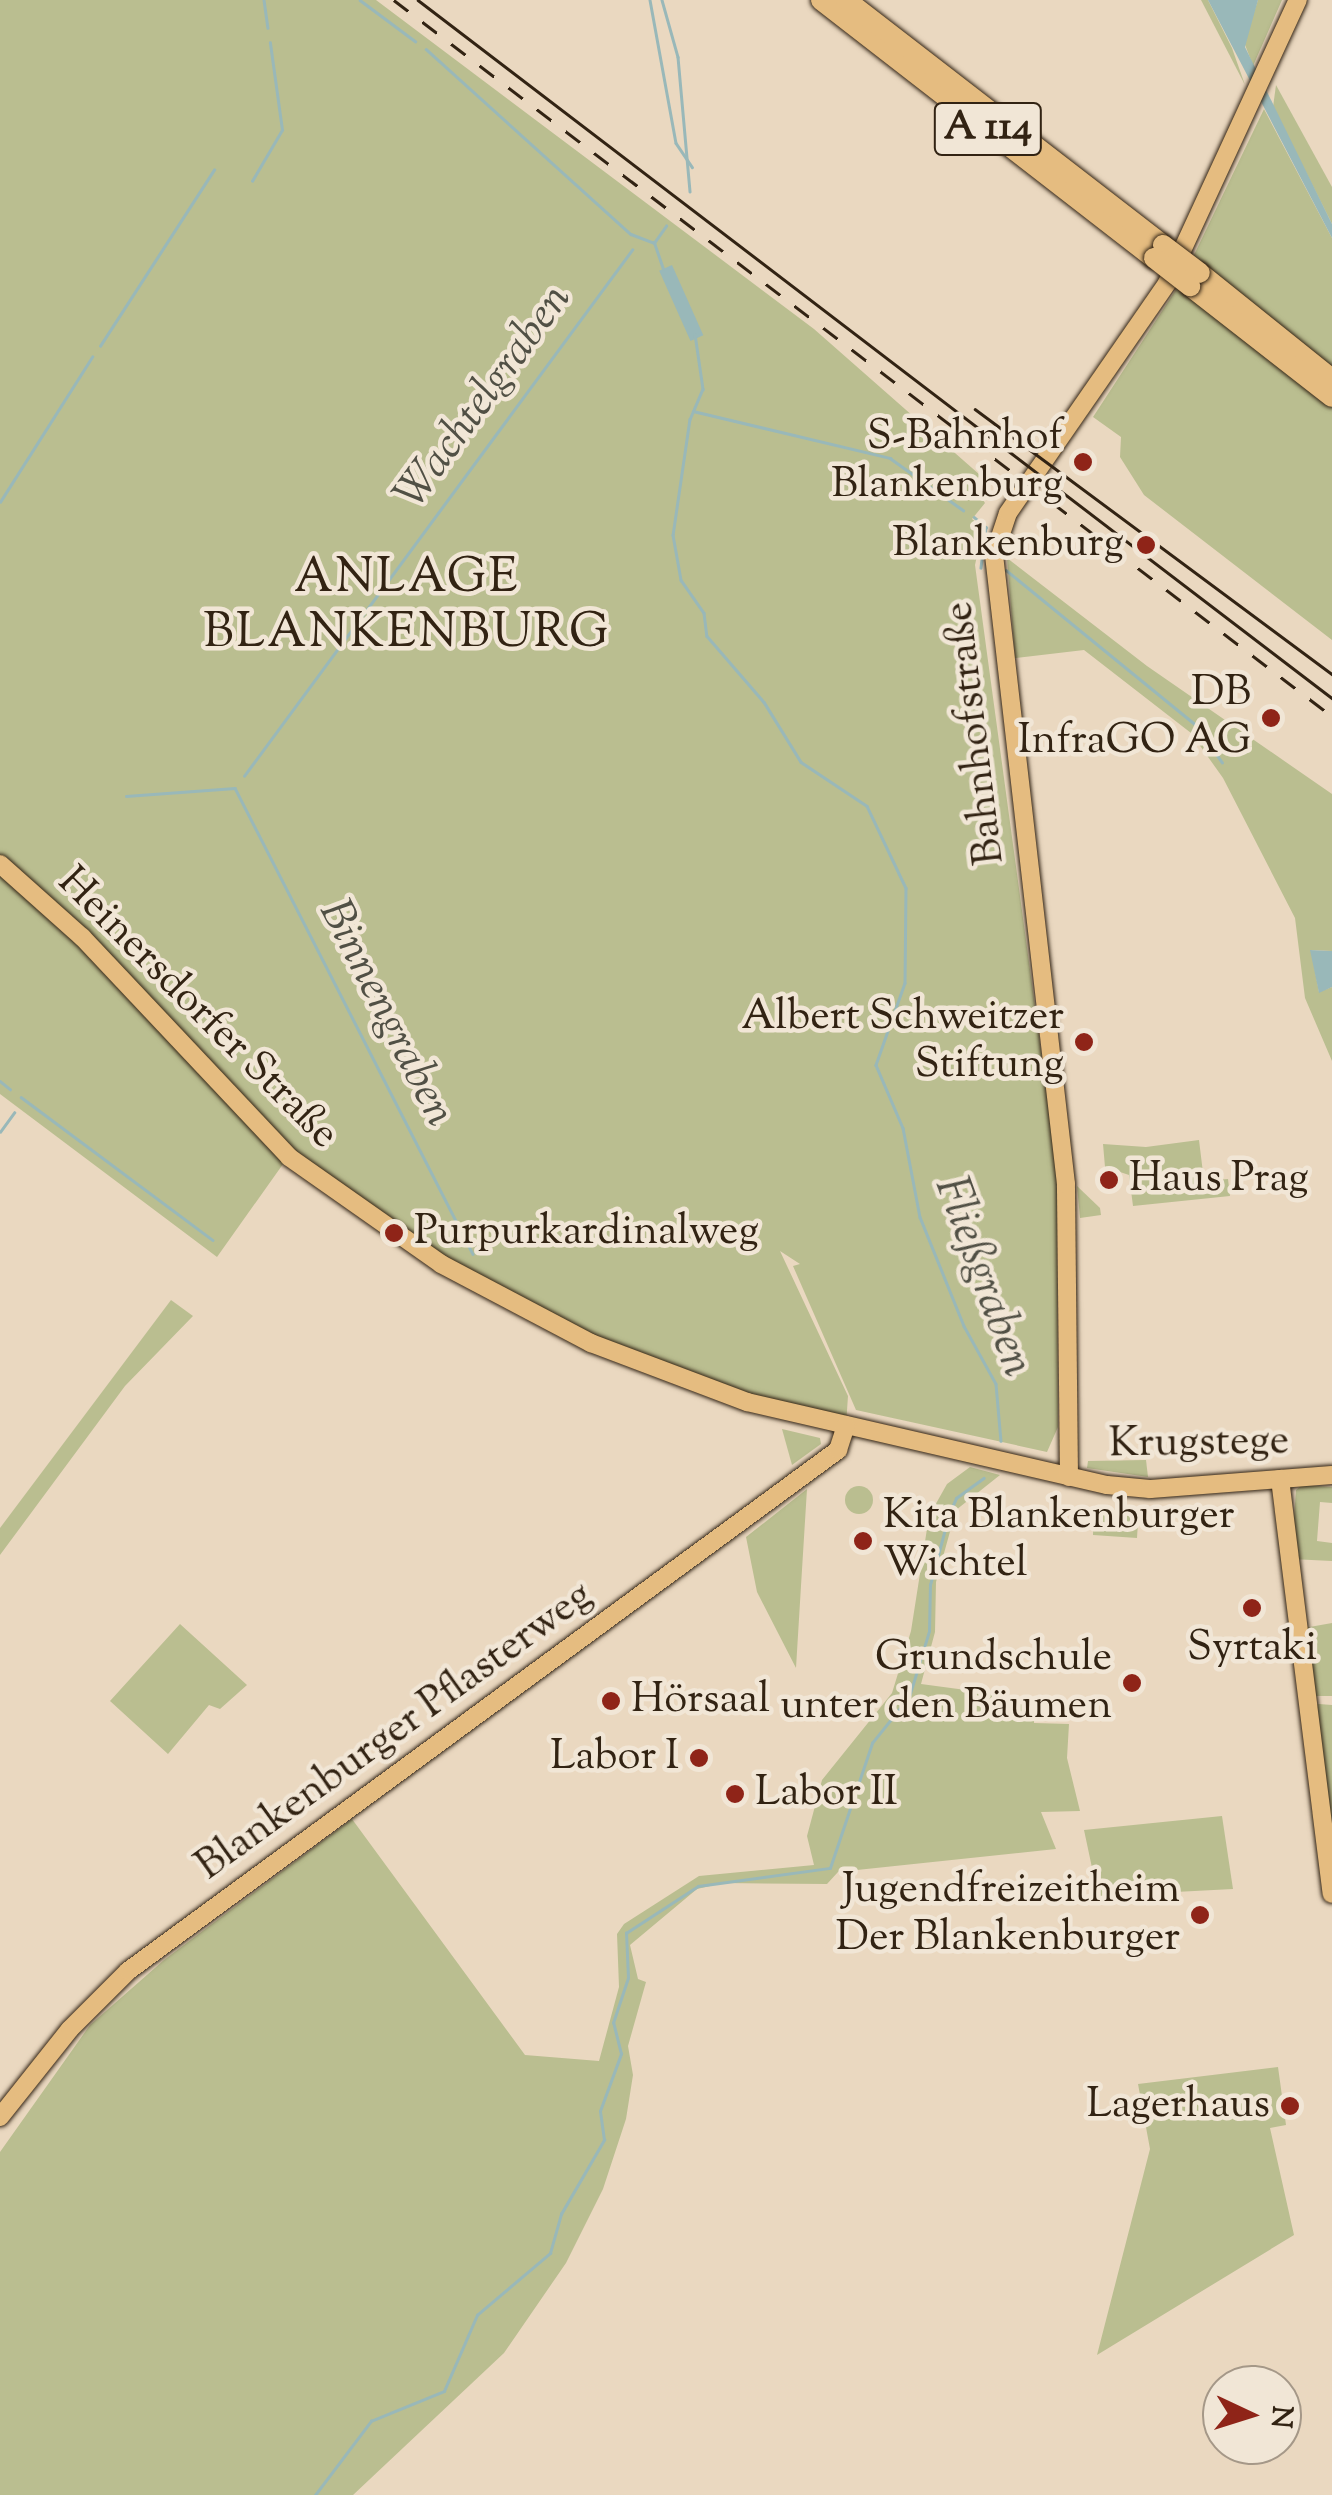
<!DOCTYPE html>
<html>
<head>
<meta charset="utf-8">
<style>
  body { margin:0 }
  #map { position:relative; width:1332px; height:2495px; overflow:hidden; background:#ead8c0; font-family:"Sorts Mill Goudy",serif }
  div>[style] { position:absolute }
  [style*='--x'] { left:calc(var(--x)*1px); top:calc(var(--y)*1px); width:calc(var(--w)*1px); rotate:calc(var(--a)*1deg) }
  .green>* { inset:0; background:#babe90 }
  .round { border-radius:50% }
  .water>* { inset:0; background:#99b8b9; transform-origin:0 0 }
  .stream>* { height:2.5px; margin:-1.25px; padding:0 1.25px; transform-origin:1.25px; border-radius:1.25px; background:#99b8b9 }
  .roads { filter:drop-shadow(0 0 2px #322313) drop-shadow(0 0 2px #322313) }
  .major>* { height:18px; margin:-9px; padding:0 9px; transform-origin:9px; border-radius:9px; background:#e5bc80 }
  .highway>* { height:20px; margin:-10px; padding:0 10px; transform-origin:10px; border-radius:10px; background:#e5bc80 }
  .tram>* { height:2.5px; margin:-1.25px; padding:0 1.25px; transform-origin:1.25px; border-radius:1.25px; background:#322313 }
  .rail>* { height:2.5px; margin-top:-1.25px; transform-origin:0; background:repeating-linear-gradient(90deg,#322313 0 18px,transparent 0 36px) }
  .bridges { filter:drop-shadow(0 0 2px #322313) drop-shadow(0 0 2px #322313) }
  .highway-bridge>* { height:20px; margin:-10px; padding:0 10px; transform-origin:10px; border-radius:10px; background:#e5bc80 }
  .dots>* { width:28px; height:28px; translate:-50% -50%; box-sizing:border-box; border:5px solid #f1e6d6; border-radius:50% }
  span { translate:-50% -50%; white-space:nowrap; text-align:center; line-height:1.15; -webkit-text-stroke:9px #f1e6d6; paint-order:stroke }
  .shield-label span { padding:2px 8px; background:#f1e6d6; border:2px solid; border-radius:8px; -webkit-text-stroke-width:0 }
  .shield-label { font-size:40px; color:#322313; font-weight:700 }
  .poi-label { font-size:42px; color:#322313 }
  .right { translate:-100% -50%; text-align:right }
  .left { translate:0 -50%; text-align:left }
  .street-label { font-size:42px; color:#322313 }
  .water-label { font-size:45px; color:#515045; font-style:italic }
  .quarter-label { font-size:48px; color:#322313; letter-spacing:2.5px }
  .north { position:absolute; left:1202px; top:2365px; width:100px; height:100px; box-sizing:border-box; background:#f1e6d6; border:2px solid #a59888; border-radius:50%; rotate:94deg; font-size:28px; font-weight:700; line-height:40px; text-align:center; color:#322313 }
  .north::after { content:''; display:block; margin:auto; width:35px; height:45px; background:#8f2418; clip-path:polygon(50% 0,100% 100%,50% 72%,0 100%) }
</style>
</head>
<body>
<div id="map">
  <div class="green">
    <div style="clip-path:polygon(0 0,376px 0,814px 329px,980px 475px,973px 485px,985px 503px,972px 519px,983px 528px,975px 565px,1057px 1168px,1058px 1427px,1047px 1452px,856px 1410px,793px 1266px,800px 1264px,780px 1251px,848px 1396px,846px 1425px,812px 1418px,541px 1319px,288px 1157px,217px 1257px,0 1094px)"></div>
    <div style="clip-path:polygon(1201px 0,1208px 0,1232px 48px,1245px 85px)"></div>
    <div style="clip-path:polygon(1258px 0,1282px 0,1253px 66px,1244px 42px)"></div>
    <div style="clip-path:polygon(1276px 85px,1332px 187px,1332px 224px,1273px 107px)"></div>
    <div style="clip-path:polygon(1264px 109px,1332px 238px,1332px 367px,1193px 257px)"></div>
    <div style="clip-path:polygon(1177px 288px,1332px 403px,1332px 640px,1144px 495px,1120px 457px,1121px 437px,1093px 417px)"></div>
    <div style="clip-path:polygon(1007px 558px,1147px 666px,1332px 794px,1332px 951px,1311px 950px,1319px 992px,1332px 987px,1332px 1061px,1305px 998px,1295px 918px,1223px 778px,1191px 733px,1084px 650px,1015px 658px)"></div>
    <div style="clip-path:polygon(1199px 1140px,1204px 1181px,1228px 1179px,1230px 1196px,1133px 1206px,1129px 1175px,1105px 1167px,1103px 1144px,1146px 1147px)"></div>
    <div style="clip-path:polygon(1077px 1186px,1100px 1208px,1101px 1215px,1080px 1218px)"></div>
    <div style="clip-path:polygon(171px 1300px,193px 1316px,125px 1386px,0 1555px,0 1528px)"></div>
    <div style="clip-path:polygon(782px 1429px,820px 1438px,821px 1444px,792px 1465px)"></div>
    <div style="clip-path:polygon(1146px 1460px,1148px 1477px,1087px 1468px,1088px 1461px)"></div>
    <div style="clip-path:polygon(970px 1467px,1000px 1475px,956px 1510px,936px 1582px,935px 1632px,921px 1684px,1034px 1699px,1034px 1723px,1069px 1724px,1067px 1758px,1080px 1811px,1041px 1812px,1056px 1849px,838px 1872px,827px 1884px,723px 1883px,697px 1889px,630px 1945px,638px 1979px,646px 1982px,628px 2046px,633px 2075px,626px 2119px,603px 2189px,566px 2263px,504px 2353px,353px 2495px,0 2495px,0 2152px,90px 2025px,164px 1960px,352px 1819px,525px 2055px,599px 2061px,619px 1987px,617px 1934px,624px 1924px,699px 1876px,814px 1865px,807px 1836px,822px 1780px,892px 1693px,911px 1631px,929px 1516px,947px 1484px)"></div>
    <div style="clip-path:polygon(1302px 1485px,1332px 1487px,1332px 1503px,1320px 1502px,1317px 1541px,1332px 1543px,1332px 1561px,1291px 1559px,1296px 1490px)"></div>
    <div class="round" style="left:845px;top:1486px;width:28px;height:28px"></div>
    <div style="clip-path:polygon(807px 1489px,801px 1586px,796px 1668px,757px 1592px,746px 1537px)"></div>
    <div style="clip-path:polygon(1139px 1508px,1137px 1538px,1093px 1535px,1094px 1511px)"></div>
    <div style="clip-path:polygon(1332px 1623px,1332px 1696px,1316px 1696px,1304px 1628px)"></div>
    <div style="clip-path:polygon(180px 1624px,247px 1685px,220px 1709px,209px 1705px,168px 1754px,110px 1701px)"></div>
    <div style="clip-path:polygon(1319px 1704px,1332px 1705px,1332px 1859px,1315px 1705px)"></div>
    <div style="clip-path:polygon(1222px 1816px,1233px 1889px,1098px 1896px,1084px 1830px)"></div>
    <div style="clip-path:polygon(1278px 2067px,1286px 2125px,1270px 2128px,1294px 2235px,1097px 2355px,1150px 2149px,1138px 2084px)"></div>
  </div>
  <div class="water">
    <div style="clip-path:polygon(1208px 0,1258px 0,1245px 47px,1332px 224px,1332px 238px)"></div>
    <div style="left:672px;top:265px;width:77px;height:14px;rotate:66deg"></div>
    <div style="clip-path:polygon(1310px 950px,1332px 951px,1332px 987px,1319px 993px)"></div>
  </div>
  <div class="stream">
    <div style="--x:264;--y:0;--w:28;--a:82"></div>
    <div style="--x:360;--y:0;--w:69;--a:36.7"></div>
    <div style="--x:650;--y:0;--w:145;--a:79.7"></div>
    <div style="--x:676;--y:143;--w:29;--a:56"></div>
    <div style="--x:662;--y:0;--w:59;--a:74.3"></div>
    <div style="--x:678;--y:57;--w:135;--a:84.9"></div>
    <div style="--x:426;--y:49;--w:276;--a:42.1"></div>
    <div style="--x:631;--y:234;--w:25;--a:21"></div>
    <div style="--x:252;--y:181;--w:59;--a:-59.5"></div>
    <div style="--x:282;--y:130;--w:88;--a:-97.9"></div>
    <div style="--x:663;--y:269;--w:28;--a:-109"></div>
    <div style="--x:654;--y:243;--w:21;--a:-55"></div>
    <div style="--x:695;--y:334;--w:56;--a:81.7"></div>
    <div style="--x:703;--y:389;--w:33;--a:113"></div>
    <div style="--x:690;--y:419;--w:117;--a:98.3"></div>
    <div style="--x:673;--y:535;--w:46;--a:79.9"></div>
    <div style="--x:681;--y:580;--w:40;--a:55.1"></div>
    <div style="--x:704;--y:613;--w:23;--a:83"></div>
    <div style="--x:707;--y:636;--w:87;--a:49.2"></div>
    <div style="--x:764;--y:702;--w:70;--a:58.3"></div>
    <div style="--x:801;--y:762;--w:79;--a:33.7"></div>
    <div style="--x:867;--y:806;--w:91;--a:64.6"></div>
    <div style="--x:906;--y:888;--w:95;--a:90.6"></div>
    <div style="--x:905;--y:983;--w:87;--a:109.5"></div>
    <div style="--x:876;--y:1065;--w:69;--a:66.8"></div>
    <div style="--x:903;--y:1128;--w:91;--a:79.2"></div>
    <div style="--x:920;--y:1217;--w:118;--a:68"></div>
    <div style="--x:964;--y:1326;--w:66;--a:61.1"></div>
    <div style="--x:996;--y:1384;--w:57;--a:85"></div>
    <div style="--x:100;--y:346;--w:210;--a:-57.1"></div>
    <div style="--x:693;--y:411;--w:203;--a:13.4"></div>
    <div style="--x:890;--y:458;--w:90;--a:35.5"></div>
    <div style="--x:0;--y:502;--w:172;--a:-57.6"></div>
    <div style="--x:974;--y:517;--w:16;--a:40"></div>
    <div style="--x:986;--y:527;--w:41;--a:97"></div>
    <div style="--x:1006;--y:570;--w:244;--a:39.2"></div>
    <div style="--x:1195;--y:724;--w:47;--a:54.6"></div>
    <div style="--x:244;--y:776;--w:654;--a:-53.59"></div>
    <div style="--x:126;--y:796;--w:109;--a:-4.2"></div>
    <div style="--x:235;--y:788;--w:523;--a:62.95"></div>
    <div style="--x:0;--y:1081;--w:13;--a:39"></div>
    <div style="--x:21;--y:1097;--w:239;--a:36.7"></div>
    <div style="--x:0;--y:1132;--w:24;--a:-54"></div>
    <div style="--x:315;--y:2495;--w:93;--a:-52.9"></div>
    <div style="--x:371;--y:2421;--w:79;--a:-22.3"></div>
    <div style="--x:444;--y:2391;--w:83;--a:-66.5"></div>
    <div style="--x:477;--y:2315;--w:96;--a:-40.3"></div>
    <div style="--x:550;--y:2253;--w:41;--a:-74.2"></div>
    <div style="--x:561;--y:2214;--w:86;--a:-59.8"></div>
    <div style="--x:604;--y:2140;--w:29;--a:-98"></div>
    <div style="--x:600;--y:2111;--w:61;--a:-69.8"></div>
    <div style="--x:621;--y:2054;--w:32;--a:-104"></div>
    <div style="--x:613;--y:2023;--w:47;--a:-71.6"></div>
    <div style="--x:628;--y:1978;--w:45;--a:-92.5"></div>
    <div style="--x:626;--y:1933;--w:86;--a:-33.1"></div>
    <div style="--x:698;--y:1886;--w:133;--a:-7.8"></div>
    <div style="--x:830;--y:1868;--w:132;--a:-71.4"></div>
    <div style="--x:872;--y:1743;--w:59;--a:-51.2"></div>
    <div style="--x:909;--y:1697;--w:69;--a:-73.1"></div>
    <div style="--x:929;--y:1631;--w:46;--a:-88.8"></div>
    <div style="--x:930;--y:1585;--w:73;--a:-75"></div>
    <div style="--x:949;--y:1514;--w:17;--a:-66"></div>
    <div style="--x:956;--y:1498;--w:34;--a:-36"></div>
  </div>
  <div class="roads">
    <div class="major">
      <div style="--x:0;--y:864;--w:110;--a:41.7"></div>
      <div style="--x:82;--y:937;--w:302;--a:46.7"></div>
      <div style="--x:289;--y:1157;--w:186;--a:35.1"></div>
      <div style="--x:441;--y:1264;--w:170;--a:27.8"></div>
      <div style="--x:591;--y:1343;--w:167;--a:20.7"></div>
      <div style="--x:747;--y:1402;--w:369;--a:13"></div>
      <div style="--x:1107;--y:1485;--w:43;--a:5.3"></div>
      <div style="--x:1150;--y:1489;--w:183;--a:-4.4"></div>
      <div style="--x:1069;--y:1477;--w:293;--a:-90.6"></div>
      <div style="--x:1066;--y:1184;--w:633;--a:-96.53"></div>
      <div style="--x:994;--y:555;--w:44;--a:-71.6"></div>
      <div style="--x:1008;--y:513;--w:280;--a:-55.3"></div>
      <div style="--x:1167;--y:283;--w:312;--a:-65.2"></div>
      <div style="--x:1280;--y:1479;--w:418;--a:82.9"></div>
      <div style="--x:0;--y:2117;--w:112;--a:-51.5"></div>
      <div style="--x:70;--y:2029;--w:82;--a:-45"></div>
      <div style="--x:128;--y:1971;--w:881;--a:-36.27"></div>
      <div style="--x:838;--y:1450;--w:26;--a:-72"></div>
    </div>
    <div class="highway">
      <div style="--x:821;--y:0;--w:421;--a:37.8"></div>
      <div style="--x:846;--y:0;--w:401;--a:37.7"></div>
      <div style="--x:1200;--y:273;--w:169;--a:38.8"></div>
      <div style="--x:1190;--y:286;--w:180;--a:38"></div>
    </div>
  </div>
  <div class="tram">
    <div style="--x:418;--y:0;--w:1150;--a:37.37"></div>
    <div style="--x:975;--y:409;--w:445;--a:36.6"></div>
  </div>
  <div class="rail">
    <div style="--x:394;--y:0;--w:1180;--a:37.36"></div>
  </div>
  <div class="bridges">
    <div class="highway-bridge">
      <div style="--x:1163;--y:245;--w:46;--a:37.1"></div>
      <div style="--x:1154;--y:258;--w:46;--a:37.9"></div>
    </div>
  </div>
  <div class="dots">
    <div style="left:1083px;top:462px;background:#8f2418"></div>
    <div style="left:1146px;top:545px;background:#8f2418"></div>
    <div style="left:1271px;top:718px;background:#8f2418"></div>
    <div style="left:1084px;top:1042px;background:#8f2418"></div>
    <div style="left:1109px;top:1180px;background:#8f2418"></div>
    <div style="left:394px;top:1233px;background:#8f2418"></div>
    <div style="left:863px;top:1541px;background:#8f2418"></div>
    <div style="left:1252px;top:1608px;background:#8f2418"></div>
    <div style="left:1132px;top:1683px;background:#8f2418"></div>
    <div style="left:611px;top:1701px;background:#8f2418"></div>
    <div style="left:699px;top:1758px;background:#8f2418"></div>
    <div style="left:735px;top:1794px;background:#8f2418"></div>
    <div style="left:1200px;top:1915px;background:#8f2418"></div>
    <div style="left:1290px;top:2106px;background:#8f2418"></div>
  </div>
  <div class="shield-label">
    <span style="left:988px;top:129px">A 114</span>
  </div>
  <div class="poi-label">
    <span class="right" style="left:1063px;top:462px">S-Bahnhof<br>Blankenburg</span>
    <span class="right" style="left:1124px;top:545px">Blankenburg</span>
    <span class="right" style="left:1251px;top:718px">DB<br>InfraGO AG</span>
    <span class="right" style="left:1064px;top:1042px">Albert Schweitzer<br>Stiftung</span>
    <span class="left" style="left:1129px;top:1180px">Haus Prag</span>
    <span class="left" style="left:414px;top:1233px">Purpurkardinalweg</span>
    <span class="left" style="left:883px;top:1541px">Kita Blankenburger<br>Wichtel</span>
    <span style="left:1252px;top:1649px">Syrtaki</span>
    <span class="right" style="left:1112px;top:1683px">Grundschule<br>unter den Bäumen</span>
    <span class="left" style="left:631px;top:1701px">Hörsaal</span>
    <span class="right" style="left:679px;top:1758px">Labor I</span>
    <span class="left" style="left:755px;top:1794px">Labor II</span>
    <span class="right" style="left:1180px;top:1915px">Jugendfreizeitheim<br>Der Blankenburger</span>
    <span class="right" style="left:1270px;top:2106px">Lagerhaus</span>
  </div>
  <div class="street-label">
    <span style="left:976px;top:733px;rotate:-97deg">Bahnhofstraße</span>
    <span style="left:197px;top:1009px;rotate:45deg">Heinersdorfer Straße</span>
    <span style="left:1199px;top:1444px;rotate:-1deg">Krugstege</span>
    <span style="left:395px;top:1732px;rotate:-36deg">Blankenburger Pflasterweg</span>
  </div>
  <div class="water-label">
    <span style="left:485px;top:398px;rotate:-54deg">Wachtelgraben</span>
    <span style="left:385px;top:1014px;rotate:63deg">Binnengraben</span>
    <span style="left:982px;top:1277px;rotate:70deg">Fließgraben</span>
  </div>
  <div class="quarter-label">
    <span style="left:407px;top:607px">ANLAGE<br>BLANKENBURG</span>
  </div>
  <div class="north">N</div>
</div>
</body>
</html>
